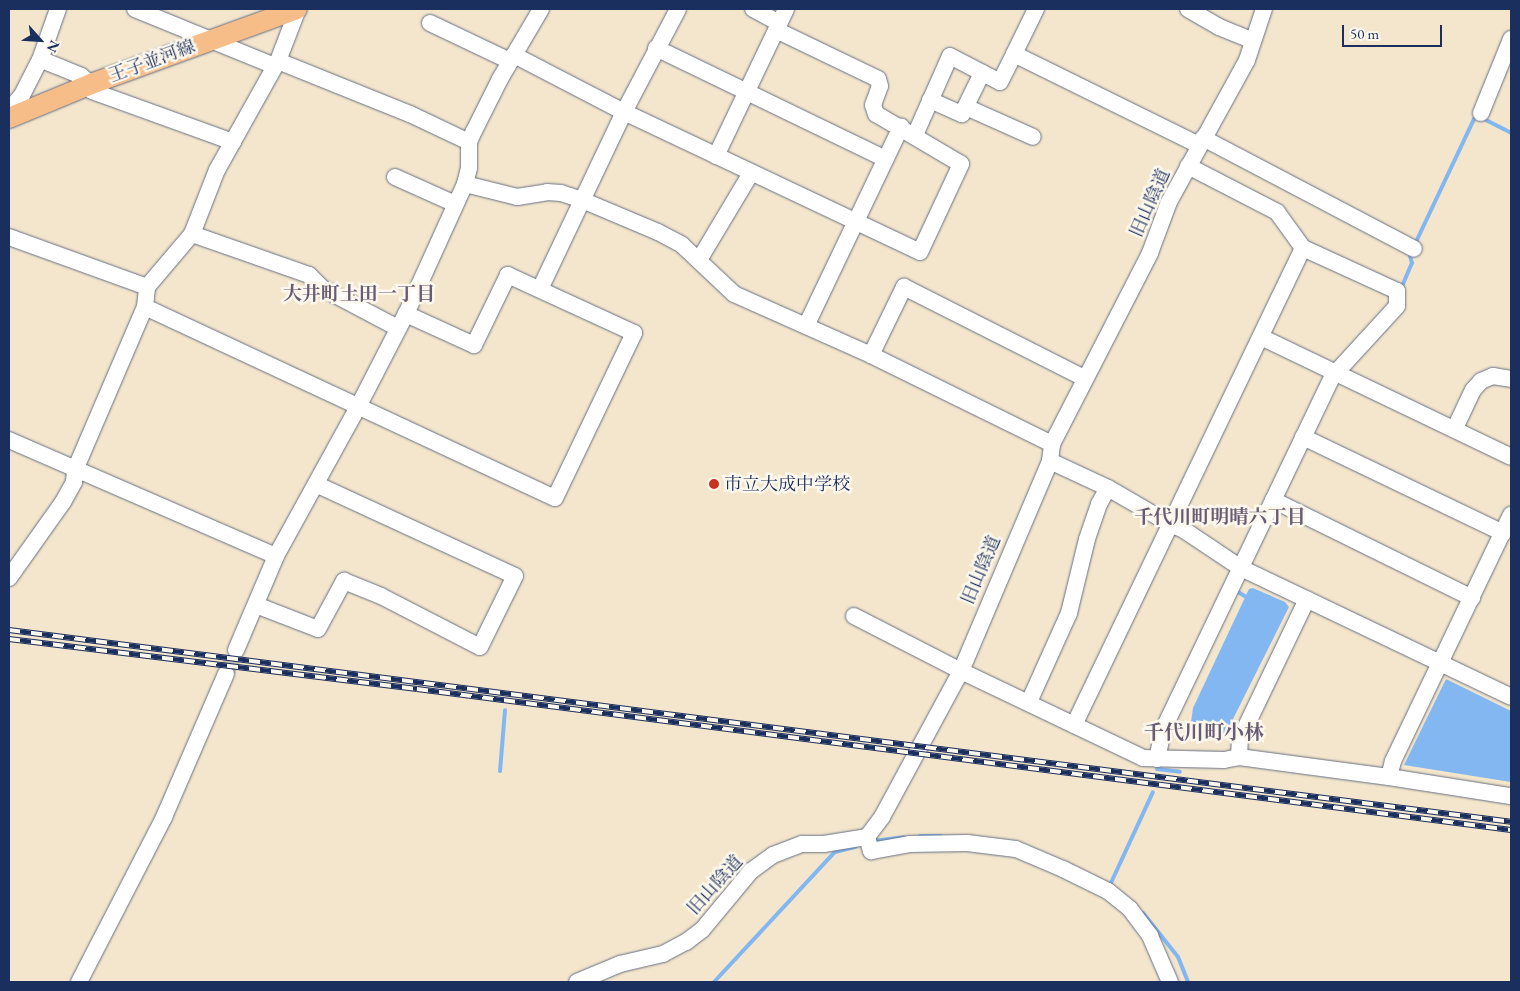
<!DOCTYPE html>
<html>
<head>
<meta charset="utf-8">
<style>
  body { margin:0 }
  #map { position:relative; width:1520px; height:991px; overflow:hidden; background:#f3e6cc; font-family:"EB Garamond","Noto Serif JP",serif }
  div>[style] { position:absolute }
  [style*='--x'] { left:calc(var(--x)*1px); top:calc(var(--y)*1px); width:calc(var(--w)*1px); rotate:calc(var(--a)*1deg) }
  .water>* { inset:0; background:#83b7f1 }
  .stream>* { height:4px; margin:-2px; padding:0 2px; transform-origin:2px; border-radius:2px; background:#83b7f1 }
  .minor-tunnel>* { height:16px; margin-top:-8px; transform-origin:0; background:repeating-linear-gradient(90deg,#c8c1b6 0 16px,transparent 0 24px) }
  .roads { filter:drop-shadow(0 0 1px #676f84) drop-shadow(0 0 1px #676f84) }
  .minor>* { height:16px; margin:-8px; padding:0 8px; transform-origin:8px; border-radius:8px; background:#fff }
  .major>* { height:20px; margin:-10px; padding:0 10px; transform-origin:10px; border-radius:10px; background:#f7bd88 }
  .rail>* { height:5.5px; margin-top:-2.75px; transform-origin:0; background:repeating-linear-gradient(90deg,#fbf7ec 0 11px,#1b2f5e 0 22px); box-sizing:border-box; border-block:1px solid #1b2f5e }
  .dots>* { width:14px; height:14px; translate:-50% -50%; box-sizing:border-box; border:2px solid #fbf7ec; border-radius:50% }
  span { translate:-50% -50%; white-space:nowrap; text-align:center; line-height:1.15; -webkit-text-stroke:5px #fbf7ec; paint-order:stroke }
  .street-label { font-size:18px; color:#1b2f5e }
  .poi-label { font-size:18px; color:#1b2f5e }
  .left { translate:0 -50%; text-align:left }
  .neighbourhood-label { font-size:19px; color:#685b74; font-weight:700 }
  .quarter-label { font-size:20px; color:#685b74; font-weight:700 }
  .frame { position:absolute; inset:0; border:10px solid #1b2f5e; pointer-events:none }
  .north { position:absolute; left:15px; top:15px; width:50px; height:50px; -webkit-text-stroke:4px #fbf7ec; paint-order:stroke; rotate:116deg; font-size:14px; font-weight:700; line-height:20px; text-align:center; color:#1b2f5e }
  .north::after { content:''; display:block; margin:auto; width:18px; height:22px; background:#1b2f5e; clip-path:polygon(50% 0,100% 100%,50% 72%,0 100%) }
  .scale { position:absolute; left:1342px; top:25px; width:100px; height:22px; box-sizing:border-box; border:2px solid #1b2f5e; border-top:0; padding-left:6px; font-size:15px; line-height:18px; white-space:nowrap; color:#1b2f5e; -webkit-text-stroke:4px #fbf7ec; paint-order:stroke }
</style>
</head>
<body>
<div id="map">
  <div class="water">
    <div style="clip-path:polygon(1253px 588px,1285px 602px,1289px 607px,1226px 733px,1220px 738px,1213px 740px,1189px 736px,1193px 708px,1249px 589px)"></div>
    <div style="clip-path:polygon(1446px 679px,1511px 711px,1511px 782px,1404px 765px)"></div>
  </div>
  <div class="stream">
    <div style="--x:1482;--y:118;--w:33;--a:27"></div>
    <div style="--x:1415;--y:244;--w:143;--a:-64.7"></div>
    <div style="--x:1403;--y:284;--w:23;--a:-67"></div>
    <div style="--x:1412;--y:263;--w:7;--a:-106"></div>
    <div style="--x:1235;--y:590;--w:15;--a:32"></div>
    <div style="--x:1157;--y:769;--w:23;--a:7"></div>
    <div style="--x:500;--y:771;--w:61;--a:-85.3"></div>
    <div style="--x:920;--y:836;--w:21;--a:0"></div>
    <div style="--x:873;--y:841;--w:31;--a:-7"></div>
    <div style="--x:1110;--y:885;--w:102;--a:-65.2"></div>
    <div style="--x:1143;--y:913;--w:56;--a:51.5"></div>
    <div style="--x:1178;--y:957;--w:27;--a:68"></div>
    <div style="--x:714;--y:982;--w:178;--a:-47.1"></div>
    <div style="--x:835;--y:852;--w:21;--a:-14"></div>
  </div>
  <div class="minor-tunnel">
    <div style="--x:226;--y:674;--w:26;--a:-67"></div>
  </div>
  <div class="roads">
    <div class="minor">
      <div style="--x:135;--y:9;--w:151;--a:22.2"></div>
      <div style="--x:753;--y:9;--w:30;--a:28"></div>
      <div style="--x:1036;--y:9;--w:50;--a:116.1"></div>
      <div style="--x:1014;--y:54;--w:206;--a:26.2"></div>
      <div style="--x:1188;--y:9;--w:36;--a:30"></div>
      <div style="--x:1219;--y:27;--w:35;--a:22"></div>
      <div style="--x:430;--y:23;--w:89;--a:25.4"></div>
      <div style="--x:656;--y:48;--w:255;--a:25.8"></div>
      <div style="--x:514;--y:55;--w:124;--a:27.4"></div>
      <div style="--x:624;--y:112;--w:327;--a:25.3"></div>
      <div style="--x:920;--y:252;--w:97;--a:-65"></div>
      <div style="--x:961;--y:164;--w:99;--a:-149.5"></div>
      <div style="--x:876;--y:114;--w:9;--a:-108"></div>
      <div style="--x:873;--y:105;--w:20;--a:-70"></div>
      <div style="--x:880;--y:86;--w:7;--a:-106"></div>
      <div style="--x:878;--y:79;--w:113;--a:-154.3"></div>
      <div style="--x:278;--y:61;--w:142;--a:21.9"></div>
      <div style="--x:410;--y:114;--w:65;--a:25.4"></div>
      <div style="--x:47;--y:62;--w:37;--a:22"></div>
      <div style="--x:81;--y:76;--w:13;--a:39"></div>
      <div style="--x:91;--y:84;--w:7;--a:82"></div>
      <div style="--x:92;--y:91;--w:150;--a:19.9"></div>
      <div style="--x:930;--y:100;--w:35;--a:24"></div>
      <div style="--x:962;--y:114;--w:46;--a:-64"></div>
      <div style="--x:966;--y:107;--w:73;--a:24.1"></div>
      <div style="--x:1481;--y:113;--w:80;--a:-67.9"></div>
      <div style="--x:9;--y:117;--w:10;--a:-73"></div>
      <div style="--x:12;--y:107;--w:16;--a:-50"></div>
      <div style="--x:22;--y:95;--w:39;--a:-63"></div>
      <div style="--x:40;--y:60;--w:54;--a:-70.6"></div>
      <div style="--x:915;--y:135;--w:86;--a:-66.1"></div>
      <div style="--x:950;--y:56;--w:56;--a:27.5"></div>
      <div style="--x:1000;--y:82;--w:31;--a:-63"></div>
      <div style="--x:1203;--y:138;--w:238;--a:27.7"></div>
      <div style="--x:716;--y:156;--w:163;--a:-64.5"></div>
      <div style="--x:395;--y:177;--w:66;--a:24.2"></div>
      <div style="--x:465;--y:184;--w:54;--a:14"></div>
      <div style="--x:517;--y:197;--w:30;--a:-9"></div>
      <div style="--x:547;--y:192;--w:14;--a:4"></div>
      <div style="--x:561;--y:193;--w:22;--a:18"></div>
      <div style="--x:582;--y:200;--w:82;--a:22.8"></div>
      <div style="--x:658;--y:232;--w:27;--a:28"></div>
      <div style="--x:682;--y:245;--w:71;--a:43.3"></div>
      <div style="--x:734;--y:294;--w:150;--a:24"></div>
      <div style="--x:871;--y:355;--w:202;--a:26.2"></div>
      <div style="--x:192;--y:234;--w:124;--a:19.3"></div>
      <div style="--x:309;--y:275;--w:18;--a:45"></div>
      <div style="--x:322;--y:288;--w:86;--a:27.8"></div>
      <div style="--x:9;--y:237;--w:147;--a:19.9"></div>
      <div style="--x:699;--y:260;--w:101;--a:-59.1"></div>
      <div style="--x:540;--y:289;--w:196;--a:-64.6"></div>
      <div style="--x:624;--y:112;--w:116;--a:-62.3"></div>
      <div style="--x:145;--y:307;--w:452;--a:25"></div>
      <div style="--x:555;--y:498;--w:183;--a:-64.4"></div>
      <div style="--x:634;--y:333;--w:139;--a:-155.3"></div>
      <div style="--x:508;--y:275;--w:78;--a:115.9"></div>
      <div style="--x:474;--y:345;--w:75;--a:-155.5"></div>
      <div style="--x:806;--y:326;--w:221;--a:-64.5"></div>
      <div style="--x:1261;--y:337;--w:277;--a:25.6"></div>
      <div style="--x:871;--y:355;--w:76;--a:-64.1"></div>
      <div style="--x:904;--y:287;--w:202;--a:26.8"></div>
      <div style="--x:1455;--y:428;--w:42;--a:-64.7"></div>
      <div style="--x:1473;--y:390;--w:12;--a:-48"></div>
      <div style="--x:1481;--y:381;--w:13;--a:-23"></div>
      <div style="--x:1493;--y:376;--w:18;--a:9"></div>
      <div style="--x:1303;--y:437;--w:222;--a:25.6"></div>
      <div style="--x:9;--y:440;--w:291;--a:23.5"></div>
      <div style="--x:1050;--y:461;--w:64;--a:25"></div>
      <div style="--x:1108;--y:488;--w:72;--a:30.1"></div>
      <div style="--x:1170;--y:524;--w:15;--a:23"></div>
      <div style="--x:1184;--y:530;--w:69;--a:33.7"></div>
      <div style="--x:1241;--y:568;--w:299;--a:25.5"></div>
      <div style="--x:1273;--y:500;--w:222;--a:26.2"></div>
      <div style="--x:9;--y:578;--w:93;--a:-54.6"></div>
      <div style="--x:63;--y:502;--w:23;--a:-61"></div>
      <div style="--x:74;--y:482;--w:12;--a:-85"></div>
      <div style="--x:75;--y:470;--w:177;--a:-66.8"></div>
      <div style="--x:145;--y:307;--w:20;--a:-84"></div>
      <div style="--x:147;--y:287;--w:70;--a:-49.7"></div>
      <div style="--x:192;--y:234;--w:69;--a:-68.7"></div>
      <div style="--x:217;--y:170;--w:125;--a:-60.8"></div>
      <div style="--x:278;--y:61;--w:56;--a:-69"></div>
      <div style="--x:256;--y:605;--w:66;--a:21.2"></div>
      <div style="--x:318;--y:629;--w:55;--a:-61.6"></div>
      <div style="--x:344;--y:581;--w:40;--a:22"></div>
      <div style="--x:381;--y:596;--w:111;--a:27.3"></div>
      <div style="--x:480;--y:647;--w:79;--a:-63.8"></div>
      <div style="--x:515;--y:576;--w:219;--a:-155.2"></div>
      <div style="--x:854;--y:616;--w:120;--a:27.2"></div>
      <div style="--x:961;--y:671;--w:202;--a:25.5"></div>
      <div style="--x:1143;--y:758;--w:81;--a:1.4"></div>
      <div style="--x:1224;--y:760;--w:15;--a:-11"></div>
      <div style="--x:1239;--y:757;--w:151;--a:7.6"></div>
      <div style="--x:1389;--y:777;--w:123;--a:8.9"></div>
      <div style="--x:236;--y:650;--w:102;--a:-66.9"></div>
      <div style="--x:276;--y:556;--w:172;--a:-61.2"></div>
      <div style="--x:359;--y:405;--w:102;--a:-62.7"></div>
      <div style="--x:406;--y:314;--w:143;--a:-65.6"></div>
      <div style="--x:465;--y:184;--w:16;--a:-76"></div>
      <div style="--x:469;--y:168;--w:26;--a:-90"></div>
      <div style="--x:469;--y:142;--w:12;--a:-66"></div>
      <div style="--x:474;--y:131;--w:58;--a:-63.4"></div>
      <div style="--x:500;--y:79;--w:81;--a:-59.6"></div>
      <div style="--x:1029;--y:702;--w:98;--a:-65.8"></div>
      <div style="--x:1069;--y:613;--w:76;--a:-76.3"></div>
      <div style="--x:1087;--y:539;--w:37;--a:-71"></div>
      <div style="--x:1099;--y:504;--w:18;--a:-61"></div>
      <div style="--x:1074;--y:725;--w:529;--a:-64.36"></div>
      <div style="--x:1239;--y:757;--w:18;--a:-87"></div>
      <div style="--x:1240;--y:739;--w:155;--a:-64.4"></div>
      <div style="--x:1157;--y:759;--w:30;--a:-78"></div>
      <div style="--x:1163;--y:730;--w:391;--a:-64.4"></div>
      <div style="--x:1332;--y:377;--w:96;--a:-47.5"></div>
      <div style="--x:1397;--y:306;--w:15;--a:-90"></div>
      <div style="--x:1397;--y:291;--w:103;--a:-155.4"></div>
      <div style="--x:1303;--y:248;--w:44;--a:-125.8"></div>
      <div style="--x:1277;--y:212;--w:100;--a:-152.7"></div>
      <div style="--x:1389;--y:777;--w:16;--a:-76"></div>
      <div style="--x:1393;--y:761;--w:273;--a:-64.4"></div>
      <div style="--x:867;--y:837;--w:15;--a:74"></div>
      <div style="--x:871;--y:851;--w:39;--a:-10"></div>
      <div style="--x:909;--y:844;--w:58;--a:-1"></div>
      <div style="--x:967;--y:843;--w:49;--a:7"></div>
      <div style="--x:1016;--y:849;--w:51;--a:23.1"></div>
      <div style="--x:1063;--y:869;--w:50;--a:26.1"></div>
      <div style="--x:1108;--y:891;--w:28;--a:39"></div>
      <div style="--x:1130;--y:909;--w:34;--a:53"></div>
      <div style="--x:1150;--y:936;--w:50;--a:66.5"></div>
      <div style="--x:79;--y:982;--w:186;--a:-62.7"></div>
      <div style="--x:164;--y:817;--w:156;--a:-66.6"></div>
      <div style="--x:577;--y:982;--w:47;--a:-22.7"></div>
      <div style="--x:620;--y:964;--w:44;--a:-13.1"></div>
      <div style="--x:663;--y:954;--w:26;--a:-28"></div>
      <div style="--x:686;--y:942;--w:20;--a:-37"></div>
      <div style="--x:702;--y:930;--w:77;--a:-50.3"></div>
      <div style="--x:751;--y:871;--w:27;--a:-36"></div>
      <div style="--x:773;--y:855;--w:31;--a:-21"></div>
      <div style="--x:802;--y:844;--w:22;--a:0"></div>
      <div style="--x:824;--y:844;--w:44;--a:-9.2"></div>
      <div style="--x:867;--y:837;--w:25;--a:-53"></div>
      <div style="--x:882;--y:817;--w:166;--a:-61.6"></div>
      <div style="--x:961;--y:671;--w:228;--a:-67"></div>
      <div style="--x:1050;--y:461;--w:17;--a:-83"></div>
      <div style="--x:1052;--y:444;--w:215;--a:-62.8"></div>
      <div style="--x:1150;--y:253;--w:54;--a:-69.6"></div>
      <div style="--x:1169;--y:202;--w:162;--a:-61.2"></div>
      <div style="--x:1247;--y:60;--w:54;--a:-71.6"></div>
    </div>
    <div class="major">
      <div style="--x:9;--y:118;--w:89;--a:-22.5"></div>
      <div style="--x:91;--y:84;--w:219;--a:-20"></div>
    </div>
  </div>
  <div class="rail">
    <div style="--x:9;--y:630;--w:1514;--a:7.28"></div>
    <div style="--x:9;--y:639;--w:411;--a:7"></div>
    <div style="--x:417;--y:689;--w:1103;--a:7.34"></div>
  </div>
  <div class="dots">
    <div style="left:714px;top:484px;background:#c8321e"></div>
  </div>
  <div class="street-label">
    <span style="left:152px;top:61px;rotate:-20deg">王子並河線</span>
    <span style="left:1150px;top:203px;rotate:-66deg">旧山陰道</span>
    <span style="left:981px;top:570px;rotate:-67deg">旧山陰道</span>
    <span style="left:715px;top:885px;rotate:-48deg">旧山陰道</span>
  </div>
  <div class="poi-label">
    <span class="left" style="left:724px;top:484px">市立大成中学校</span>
  </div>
  <div class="neighbourhood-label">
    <span style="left:359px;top:294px">大井町土田一丁目</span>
    <span style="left:1220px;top:517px">千代川町明晴六丁目</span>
  </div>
  <div class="quarter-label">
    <span style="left:1204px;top:732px">千代川町小林</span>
  </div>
  <div class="frame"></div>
  <div class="north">N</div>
  <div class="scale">50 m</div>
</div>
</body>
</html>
